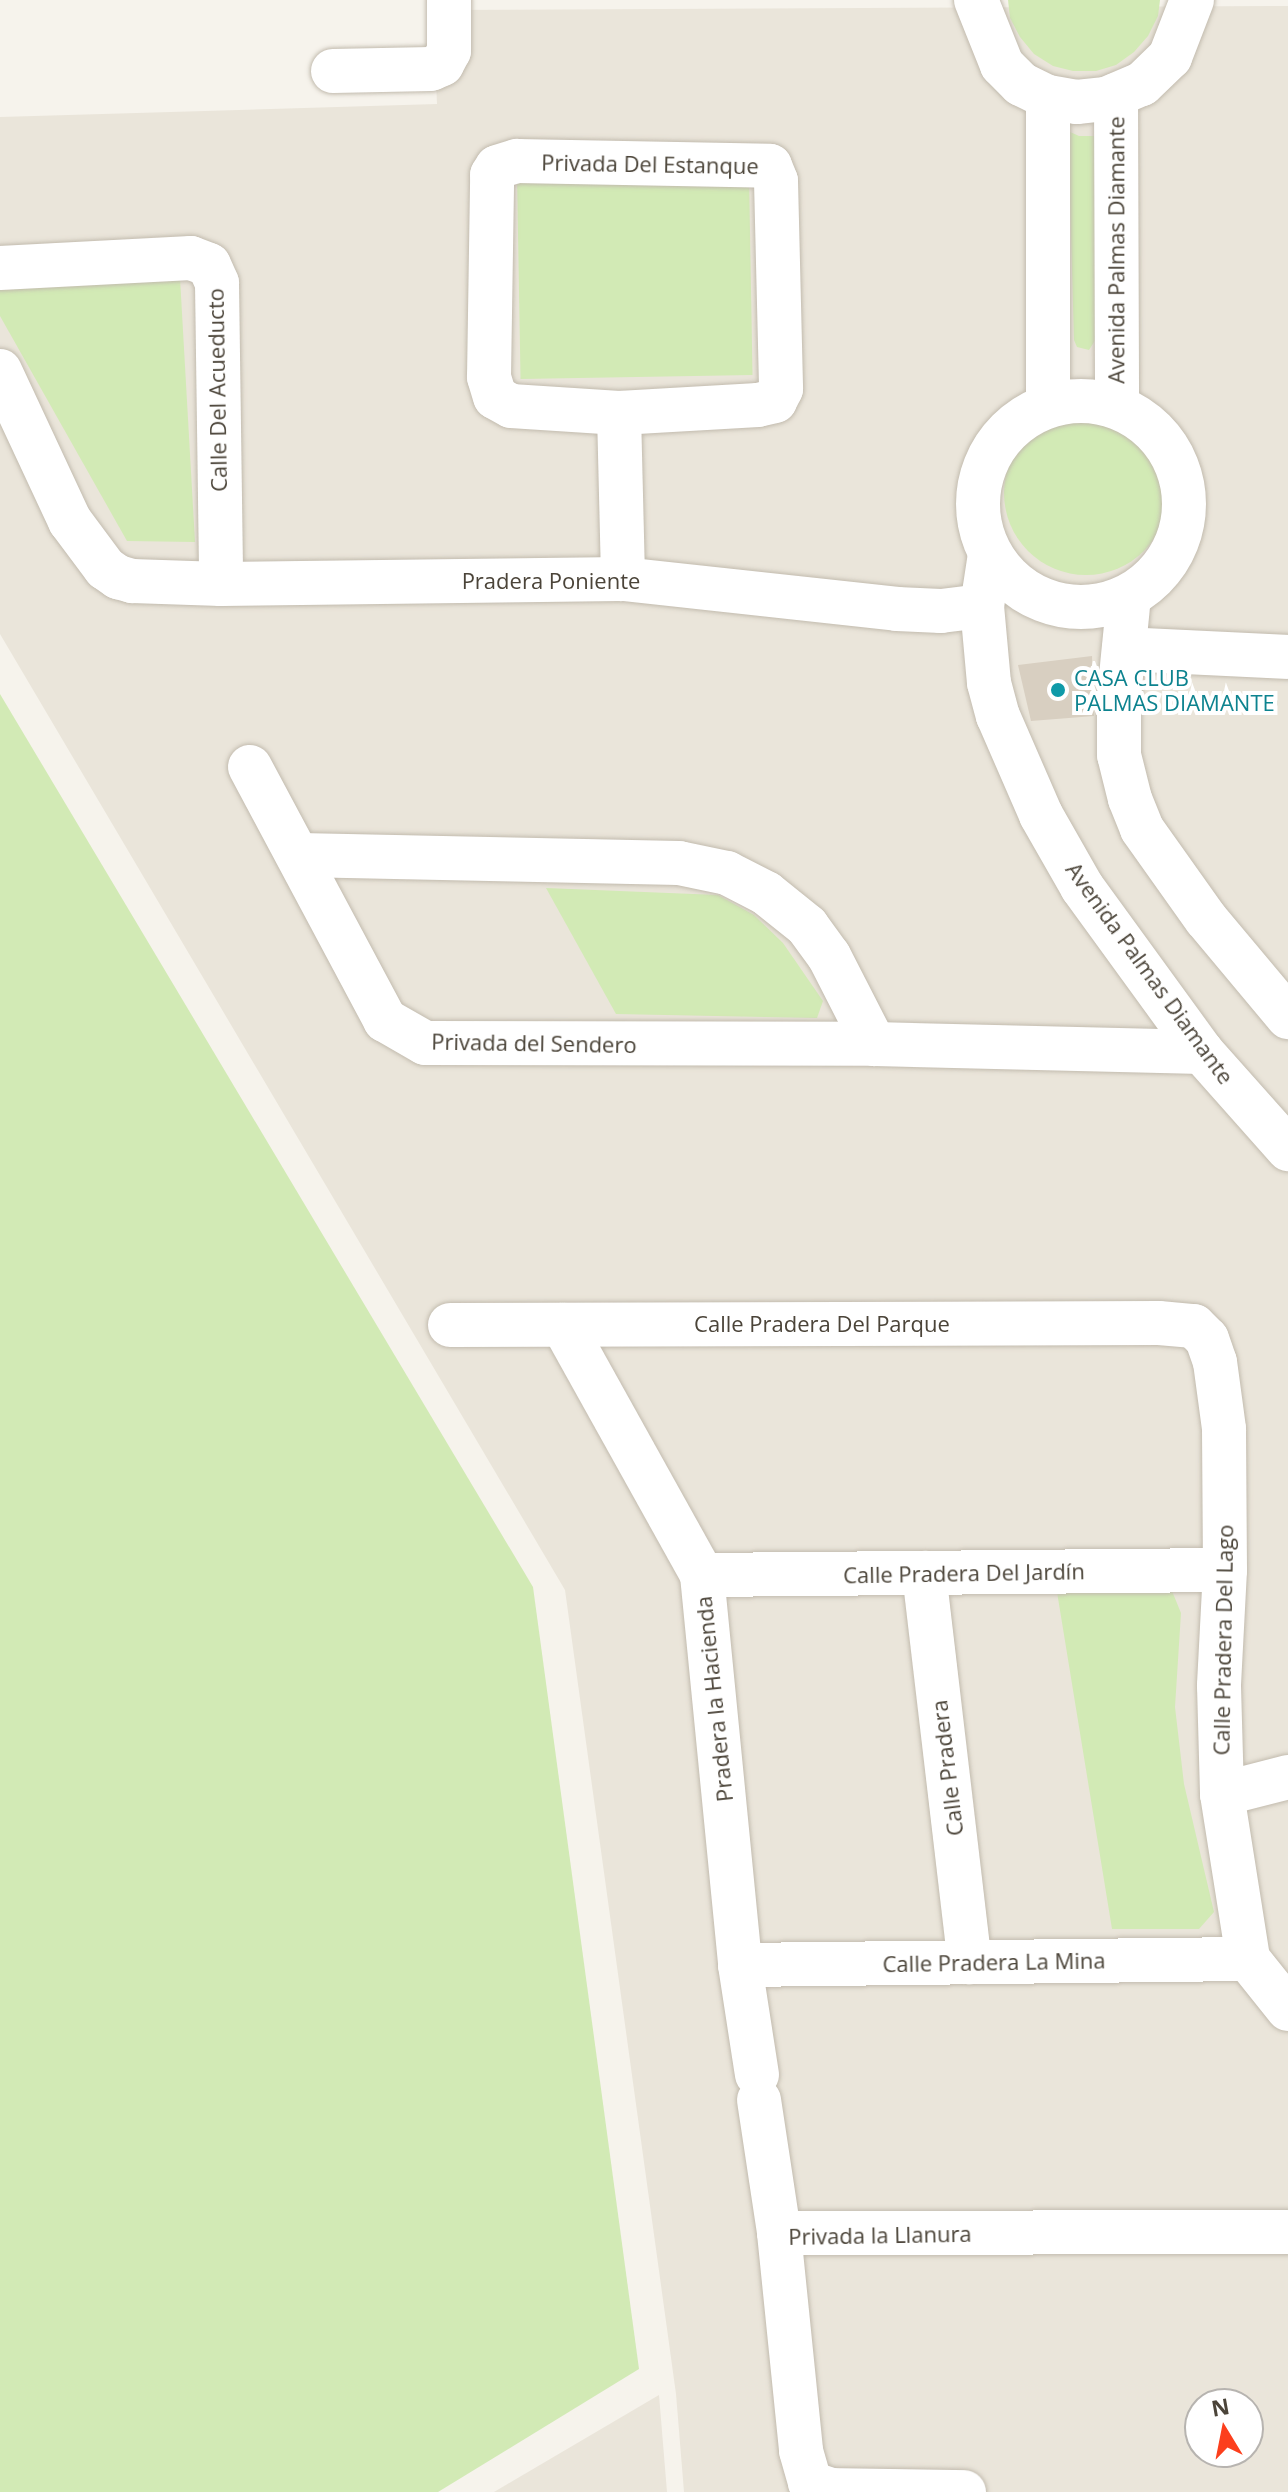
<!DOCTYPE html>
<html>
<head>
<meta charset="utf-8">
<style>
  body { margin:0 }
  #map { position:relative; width:1288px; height:2492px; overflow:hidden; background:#f6f3ec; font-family:"Open Sans",sans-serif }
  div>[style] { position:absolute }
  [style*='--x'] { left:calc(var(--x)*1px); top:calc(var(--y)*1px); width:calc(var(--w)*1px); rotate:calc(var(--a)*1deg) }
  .residential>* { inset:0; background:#eae5da }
  .green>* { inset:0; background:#d2eab5; transform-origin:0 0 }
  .round { border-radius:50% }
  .building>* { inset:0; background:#d8cfc1 }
  .roads { filter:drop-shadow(0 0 2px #c2bbae) drop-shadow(0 0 2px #c2bbae) }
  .minor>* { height:44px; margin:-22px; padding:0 22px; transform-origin:22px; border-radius:22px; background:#fff }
  .minor>.ring { margin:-22px; padding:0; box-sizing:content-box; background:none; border:44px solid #fff; border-radius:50% }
  .dots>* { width:22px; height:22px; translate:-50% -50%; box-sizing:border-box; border:4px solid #fff; border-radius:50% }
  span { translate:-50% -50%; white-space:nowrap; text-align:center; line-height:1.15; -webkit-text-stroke:8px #fff; paint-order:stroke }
  .street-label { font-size:22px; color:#4b4439 }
  .culture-label { font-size:22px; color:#0d838f }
  .left { translate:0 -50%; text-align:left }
  .north { position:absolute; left:1184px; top:2388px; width:80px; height:80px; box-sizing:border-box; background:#fff; border:2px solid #b7b4b0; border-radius:50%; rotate:350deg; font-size:22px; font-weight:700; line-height:32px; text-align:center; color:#4b4439 }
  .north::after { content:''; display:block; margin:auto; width:28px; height:36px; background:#fc3f1d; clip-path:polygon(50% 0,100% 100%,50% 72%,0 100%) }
</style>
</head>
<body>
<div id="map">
  <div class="residential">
    <div style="clip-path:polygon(evenodd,1288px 6px,1288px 2492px,684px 2492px,676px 2394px,565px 1590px,0 634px,0 117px,437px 104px,433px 10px,1288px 6px,1200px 2404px,1248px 2404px,1248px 2452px,1200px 2452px,1200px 2404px)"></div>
    <div style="clip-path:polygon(659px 2395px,667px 2492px,494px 2492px)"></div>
  </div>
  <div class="green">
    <div style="clip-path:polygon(1008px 0,1160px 0,1158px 16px,1148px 36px,1134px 52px,1116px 65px,1096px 71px,1073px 71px,1053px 66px,1034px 54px,1020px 37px,1010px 18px)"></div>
    <div style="clip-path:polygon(1068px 131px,1079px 136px,1095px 136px,1096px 339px,1089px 350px,1077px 347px,1074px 340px)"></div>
    <div style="left:749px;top:174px;width:201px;height:232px;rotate:89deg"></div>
    <div style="clip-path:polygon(180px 278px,195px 542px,127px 541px,0 316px,0 290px)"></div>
    <div class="round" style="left:1004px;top:411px;width:164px;height:164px"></div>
    <div style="clip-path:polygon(0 694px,533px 1587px,639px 2369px,438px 2492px,0 2492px)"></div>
    <div style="clip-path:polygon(546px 888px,718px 895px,754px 915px,783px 943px,823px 1001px,817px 1018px,616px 1014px)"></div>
    <div style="clip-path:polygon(1172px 1591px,1181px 1613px,1175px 1707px,1184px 1784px,1214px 1912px,1199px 1929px,1112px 1929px,1057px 1592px)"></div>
  </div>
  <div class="building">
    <div style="clip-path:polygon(1092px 656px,1094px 716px,1031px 721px,1018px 665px)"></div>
  </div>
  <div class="roads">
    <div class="minor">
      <div style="--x:976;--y:0;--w:70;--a:68.2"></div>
      <div style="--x:1002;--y:65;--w:27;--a:45"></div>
      <div style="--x:1021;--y:84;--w:30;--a:26"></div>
      <div style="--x:1048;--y:97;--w:29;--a:10"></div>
      <div style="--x:1077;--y:102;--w:29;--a:-6"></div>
      <div style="--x:1106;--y:99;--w:39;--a:-23"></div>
      <div style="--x:1142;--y:84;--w:39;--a:-44"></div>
      <div style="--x:1170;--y:57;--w:61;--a:-68.9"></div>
      <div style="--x:333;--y:71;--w:98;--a:-1.2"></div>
      <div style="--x:431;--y:69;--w:12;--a:-24"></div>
      <div style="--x:442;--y:64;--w:15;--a:-62"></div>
      <div style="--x:449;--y:51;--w:51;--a:-90"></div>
      <div style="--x:1116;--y:95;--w:310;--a:89.8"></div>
      <div style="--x:1048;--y:97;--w:308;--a:90"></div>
      <div style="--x:517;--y:161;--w:253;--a:1.1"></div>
      <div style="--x:770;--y:166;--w:16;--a:68"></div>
      <div style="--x:776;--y:181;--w:208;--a:88.6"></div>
      <div style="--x:781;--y:389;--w:13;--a:117"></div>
      <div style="--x:775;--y:401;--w:17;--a:167"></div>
      <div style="--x:758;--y:405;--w:139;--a:176.7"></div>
      <div style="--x:619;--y:413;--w:108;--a:-176.3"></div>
      <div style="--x:511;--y:406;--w:18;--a:-151"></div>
      <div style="--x:495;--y:397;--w:21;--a:-107"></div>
      <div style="--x:489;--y:377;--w:202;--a:-89.1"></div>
      <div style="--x:492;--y:175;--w:9;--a:-58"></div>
      <div style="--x:497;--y:167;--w:21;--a:-17"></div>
      <div style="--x:0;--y:268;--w:191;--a:-3"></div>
      <div style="--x:191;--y:258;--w:19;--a:21"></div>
      <div style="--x:209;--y:265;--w:20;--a:66"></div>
      <div style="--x:217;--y:283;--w:301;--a:89.2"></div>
      <div style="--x:0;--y:371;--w:166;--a:65"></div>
      <div style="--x:70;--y:521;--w:59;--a:53.3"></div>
      <div style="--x:105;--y:568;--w:16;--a:35"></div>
      <div style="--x:118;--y:577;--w:15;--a:16"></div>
      <div style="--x:132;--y:581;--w:89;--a:1.9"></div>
      <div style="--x:221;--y:584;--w:402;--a:-0.7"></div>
      <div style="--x:623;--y:579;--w:276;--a:6.2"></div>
      <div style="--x:897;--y:609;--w:44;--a:2.6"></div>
      <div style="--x:941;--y:611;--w:41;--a:-7"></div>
      <div class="ring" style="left:978px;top:401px;width:162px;height:162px"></div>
      <div style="--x:619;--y:413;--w:166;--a:88.6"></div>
      <div style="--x:990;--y:554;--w:53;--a:98.7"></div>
      <div style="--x:982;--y:606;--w:77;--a:84.8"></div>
      <div style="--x:989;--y:683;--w:34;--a:75"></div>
      <div style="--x:998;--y:716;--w:108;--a:66.5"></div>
      <div style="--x:1041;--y:815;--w:83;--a:60.3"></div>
      <div style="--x:1082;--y:887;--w:204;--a:54"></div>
      <div style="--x:1202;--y:1052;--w:130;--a:48.4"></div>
      <div style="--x:1129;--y:596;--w:101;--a:95.7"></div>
      <div style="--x:1119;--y:697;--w:58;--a:90"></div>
      <div style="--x:1119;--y:755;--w:45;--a:76"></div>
      <div style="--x:1130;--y:799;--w:32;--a:68"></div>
      <div style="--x:1142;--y:829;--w:110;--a:54.6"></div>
      <div style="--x:1206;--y:919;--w:128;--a:50.1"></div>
      <div style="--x:1124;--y:649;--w:164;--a:2.8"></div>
      <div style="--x:250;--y:767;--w:287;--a:61.9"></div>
      <div style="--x:385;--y:1020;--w:46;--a:29.9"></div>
      <div style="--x:425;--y:1043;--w:449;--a:0.1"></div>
      <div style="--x:874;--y:1044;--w:328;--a:1.4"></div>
      <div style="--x:300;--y:855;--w:379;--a:1.2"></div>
      <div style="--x:679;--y:863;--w:49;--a:11.8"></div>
      <div style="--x:727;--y:873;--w:44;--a:27.1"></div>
      <div style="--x:766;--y:893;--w:53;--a:38.8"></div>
      <div style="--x:807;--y:926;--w:37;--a:54"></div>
      <div style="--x:829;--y:956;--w:99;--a:62.9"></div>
      <div style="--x:450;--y:1325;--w:709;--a:-0.16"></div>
      <div style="--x:1159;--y:1323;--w:35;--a:5"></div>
      <div style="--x:1194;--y:1326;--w:18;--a:45"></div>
      <div style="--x:1207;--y:1339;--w:24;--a:71"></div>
      <div style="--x:1215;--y:1362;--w:68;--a:82.3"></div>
      <div style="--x:1224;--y:1429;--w:141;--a:89.6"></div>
      <div style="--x:1225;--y:1570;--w:116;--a:93"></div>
      <div style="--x:1219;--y:1686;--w:108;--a:88.4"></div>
      <div style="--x:1222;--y:1794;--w:167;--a:81"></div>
      <div style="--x:1248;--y:1959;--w:64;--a:51.3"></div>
      <div style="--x:563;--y:1325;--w:286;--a:60.9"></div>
      <div style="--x:702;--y:1575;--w:392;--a:84.4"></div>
      <div style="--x:740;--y:1965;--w:111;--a:81.2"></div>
      <div style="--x:924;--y:1573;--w:392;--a:83.3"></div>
      <div style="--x:702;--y:1575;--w:523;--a:-0.55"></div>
      <div style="--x:1222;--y:1794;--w:68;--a:-14.4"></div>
      <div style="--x:740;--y:1965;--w:508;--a:-0.68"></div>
      <div style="--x:759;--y:2100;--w:134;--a:81.4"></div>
      <div style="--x:779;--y:2233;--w:219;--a:84.2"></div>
      <div style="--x:801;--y:2451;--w:33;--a:74"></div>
      <div style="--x:810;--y:2483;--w:23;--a:18"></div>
      <div style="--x:832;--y:2490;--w:132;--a:0.9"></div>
      <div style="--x:779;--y:2233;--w:509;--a:-0.11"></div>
    </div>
  </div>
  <div class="dots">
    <div style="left:1058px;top:690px;background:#0f9aa8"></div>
  </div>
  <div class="street-label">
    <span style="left:650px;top:164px;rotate:1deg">Privada Del Estanque</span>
    <span style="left:1116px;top:250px;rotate:-90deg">Avenida Palmas Diamante</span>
    <span style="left:217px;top:390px;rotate:-91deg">Calle Del Acueducto</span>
    <span style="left:551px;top:581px">Pradera Poniente</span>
    <span style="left:1150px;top:973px;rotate:54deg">Avenida Palmas Diamante</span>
    <span style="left:534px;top:1043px;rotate:1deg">Privada del Sendero</span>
    <span style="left:822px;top:1324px">Calle Pradera Del Parque</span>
    <span style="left:964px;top:1573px;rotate:-1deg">Calle Pradera Del Jardín</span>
    <span style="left:1223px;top:1640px;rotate:-89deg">Calle Pradera Del Lago</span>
    <span style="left:714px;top:1699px;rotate:-96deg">Pradera la Hacienda</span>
    <span style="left:947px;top:1768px;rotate:-97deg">Calle Pradera</span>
    <span style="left:994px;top:1962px;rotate:-1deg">Calle Pradera La Mina</span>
    <span style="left:880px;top:2235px;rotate:-1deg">Privada la Llanura</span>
  </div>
  <div class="culture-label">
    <span class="left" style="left:1074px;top:690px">CASA CLUB<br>PALMAS DIAMANTE</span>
  </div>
  <div class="north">N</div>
</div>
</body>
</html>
